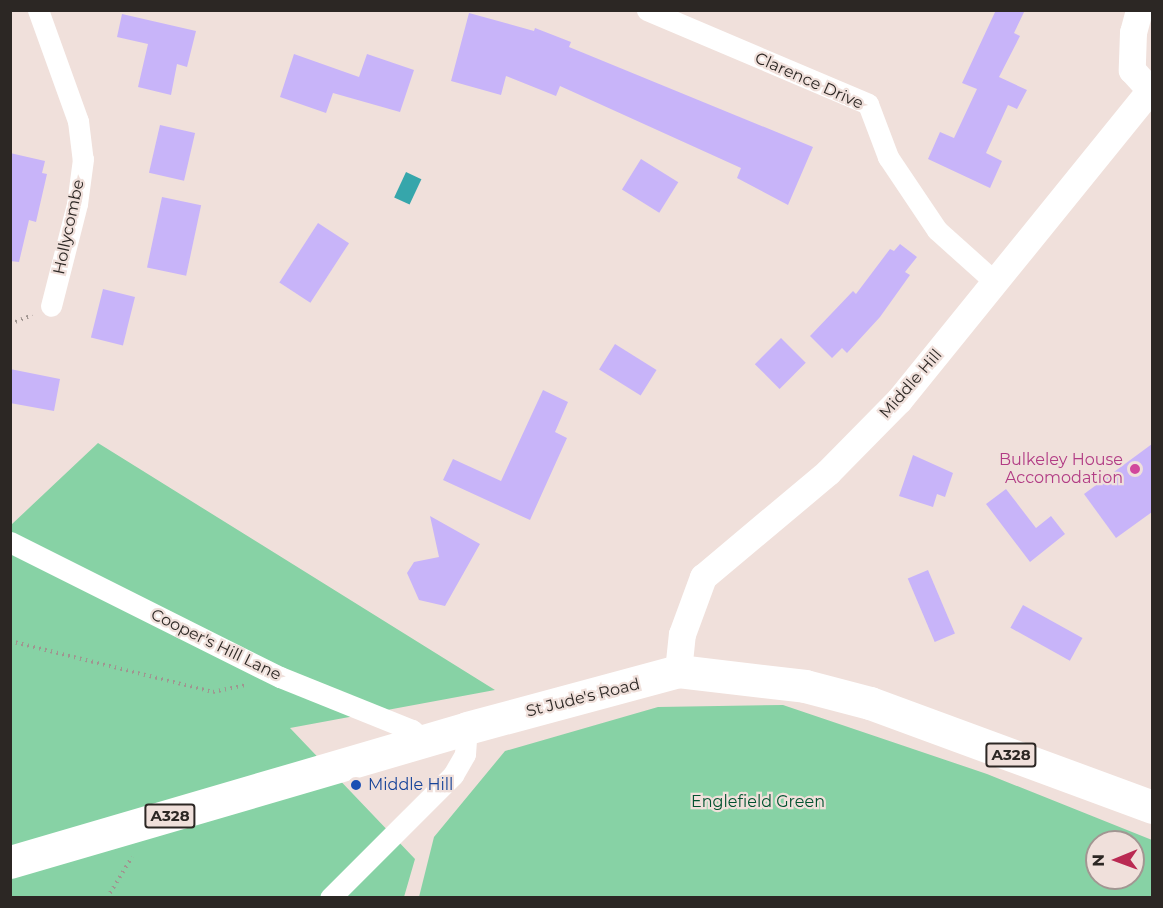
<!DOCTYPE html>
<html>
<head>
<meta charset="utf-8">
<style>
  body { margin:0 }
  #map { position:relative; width:1163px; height:908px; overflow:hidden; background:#f0e0db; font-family:Montserrat,sans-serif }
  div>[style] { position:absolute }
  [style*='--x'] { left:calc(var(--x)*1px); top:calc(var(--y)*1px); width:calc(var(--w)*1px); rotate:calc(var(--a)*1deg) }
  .green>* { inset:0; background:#87d2a5 }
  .water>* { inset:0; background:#36a6ab; transform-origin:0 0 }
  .building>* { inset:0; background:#c8b4f9; transform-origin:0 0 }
  .path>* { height:4px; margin-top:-2px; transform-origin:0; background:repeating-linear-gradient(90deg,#a09590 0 1.5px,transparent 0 6px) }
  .minor>* { height:21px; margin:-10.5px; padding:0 10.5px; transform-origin:10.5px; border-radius:10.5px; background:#fff }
  .tertiary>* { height:27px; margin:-13.5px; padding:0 13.5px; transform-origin:13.5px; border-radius:13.5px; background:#fff }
  .primary>* { height:33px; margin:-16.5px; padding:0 16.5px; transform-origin:16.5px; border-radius:16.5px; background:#fff }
  .dots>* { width:16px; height:16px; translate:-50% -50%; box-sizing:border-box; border:3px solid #f0e0db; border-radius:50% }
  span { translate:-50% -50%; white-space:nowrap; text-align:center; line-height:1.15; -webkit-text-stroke:4.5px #f0e0db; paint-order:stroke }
  .shield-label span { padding:2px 4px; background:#f0e0db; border:2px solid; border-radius:4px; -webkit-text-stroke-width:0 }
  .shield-label { font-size:15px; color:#2c2724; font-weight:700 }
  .street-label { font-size:16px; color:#2c2724 }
  .hotel-label { font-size:16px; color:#b23c85 }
  .right { translate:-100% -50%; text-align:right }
  .transit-label { font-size:16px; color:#164399 }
  .left { translate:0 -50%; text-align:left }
  .park-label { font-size:16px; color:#01522f }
  .frame { position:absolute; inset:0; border:12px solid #2c2724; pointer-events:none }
  .north { position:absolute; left:1085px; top:830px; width:60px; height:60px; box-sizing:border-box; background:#f0e0db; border:2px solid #a29692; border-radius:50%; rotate:269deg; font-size:16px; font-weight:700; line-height:24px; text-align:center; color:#2c2724 }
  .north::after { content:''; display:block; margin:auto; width:21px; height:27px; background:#ba2a52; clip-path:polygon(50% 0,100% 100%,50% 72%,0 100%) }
</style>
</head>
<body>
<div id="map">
  <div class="green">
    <div style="clip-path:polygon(98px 443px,495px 690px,290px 728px,415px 859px,404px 897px,11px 898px,11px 525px)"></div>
    <div style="clip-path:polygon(evenodd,783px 705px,987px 774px,1152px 840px,1152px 897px,419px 897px,434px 837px,505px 751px,658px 707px,783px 705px,1097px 842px,1133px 842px,1133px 878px,1097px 878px,1097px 842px)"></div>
  </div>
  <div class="water">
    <div style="left:406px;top:172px;width:17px;height:28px;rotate:25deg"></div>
  </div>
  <div class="building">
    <div style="clip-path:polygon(996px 10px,1025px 10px,1014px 33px,1020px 36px,999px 77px,1027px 90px,1017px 109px,1008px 105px,986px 153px,1002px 161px,990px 188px,928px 159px,940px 132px,954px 138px,977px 89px,962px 83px)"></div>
    <div style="clip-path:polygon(469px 13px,534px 31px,535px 28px,571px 42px,569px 47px,813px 147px,788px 205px,737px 178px,741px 168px,560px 86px,556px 96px,506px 76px,501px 95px,451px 81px)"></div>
    <div style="clip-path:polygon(122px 14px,196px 31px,187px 67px,177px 64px,171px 95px,138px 87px,148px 44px,117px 37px)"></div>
    <div style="clip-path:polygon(294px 54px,359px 77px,367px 54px,414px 70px,400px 112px,333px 93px,326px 113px,280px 97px)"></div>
    <div style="left:160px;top:125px;width:36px;height:49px;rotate:13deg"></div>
    <div style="clip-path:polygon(10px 153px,45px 161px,42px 173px,47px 174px,36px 222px,29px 220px,19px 262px,10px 261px)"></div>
    <div style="left:641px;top:159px;width:44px;height:36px;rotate:32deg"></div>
    <div style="left:162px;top:197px;width:40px;height:72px;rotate:12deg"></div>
    <div style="left:318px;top:223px;width:37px;height:71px;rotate:33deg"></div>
    <div style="clip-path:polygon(900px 244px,917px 257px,905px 272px,910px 275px,880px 317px,847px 353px,842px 348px,832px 358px,810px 336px,853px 291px,856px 294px,890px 249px,894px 251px)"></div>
    <div style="left:103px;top:289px;width:33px;height:50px;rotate:14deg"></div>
    <div style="left:781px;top:338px;width:35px;height:37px;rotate:45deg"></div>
    <div style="left:615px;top:344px;width:49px;height:30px;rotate:32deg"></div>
    <div style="clip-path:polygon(10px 369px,60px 379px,54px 411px,10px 403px)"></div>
    <div style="clip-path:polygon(543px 390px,568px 402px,555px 432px,567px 438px,530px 520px,443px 480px,453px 459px,501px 481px)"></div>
    <div style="clip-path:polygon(1152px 444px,1152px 512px,1116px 538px,1084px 494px)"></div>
    <div style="clip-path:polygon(913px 455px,953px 473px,945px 497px,937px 494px,933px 507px,899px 496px)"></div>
    <div style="clip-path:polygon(1006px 489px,1036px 528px,1051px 516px,1065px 534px,1030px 562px,986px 504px)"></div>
    <div style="clip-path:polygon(430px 516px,480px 544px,445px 606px,419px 600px,407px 573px,414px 562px,439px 557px)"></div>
    <div style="left:928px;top:570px;width:69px;height:22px;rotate:67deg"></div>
    <div style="left:1023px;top:605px;width:68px;height:26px;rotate:29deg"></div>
  </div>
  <div class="path">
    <div style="--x:10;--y:324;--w:24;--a:-22"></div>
    <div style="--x:10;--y:641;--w:209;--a:14.1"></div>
    <div style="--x:213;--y:692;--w:33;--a:-12"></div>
    <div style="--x:107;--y:898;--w:48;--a:-58.6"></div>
  </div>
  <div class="minor">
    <div style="--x:38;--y:10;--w:118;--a:70.2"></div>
    <div style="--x:78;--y:121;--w:38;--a:83"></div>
    <div style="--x:83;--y:159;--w:45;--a:97.6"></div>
    <div style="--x:77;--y:204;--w:105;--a:104.3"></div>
    <div style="--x:647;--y:10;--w:240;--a:23"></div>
    <div style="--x:868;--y:104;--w:57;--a:69.3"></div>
    <div style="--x:888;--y:157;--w:88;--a:56.1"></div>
    <div style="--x:937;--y:230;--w:79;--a:41.9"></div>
    <div style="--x:10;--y:542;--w:302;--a:26.6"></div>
    <div style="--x:280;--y:677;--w:142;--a:21.9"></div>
    <div style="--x:412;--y:730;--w:17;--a:40"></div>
    <div style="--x:330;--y:898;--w:174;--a:-45"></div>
    <div style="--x:453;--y:775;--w:24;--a:-60"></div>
    <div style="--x:465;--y:754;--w:26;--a:-86"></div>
  </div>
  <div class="tertiary">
    <div style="--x:1139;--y:10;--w:23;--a:105"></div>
    <div style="--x:1133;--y:32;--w:38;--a:92"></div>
    <div style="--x:1132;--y:70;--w:27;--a:48"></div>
    <div style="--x:678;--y:671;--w:37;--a:-84"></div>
    <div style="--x:682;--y:634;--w:61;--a:-69.8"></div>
    <div style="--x:703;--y:577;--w:163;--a:-40"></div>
    <div style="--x:828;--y:472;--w:101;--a:-45.4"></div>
    <div style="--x:899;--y:400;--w:402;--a:-51"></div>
  </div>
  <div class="primary">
    <div style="--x:10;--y:862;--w:476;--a:-16.3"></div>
    <div style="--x:467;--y:728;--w:219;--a:-15.1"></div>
    <div style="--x:678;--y:671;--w:128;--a:6.7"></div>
    <div style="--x:805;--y:686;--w:67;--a:14.7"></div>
    <div style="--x:870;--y:703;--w:301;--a:20.2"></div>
  </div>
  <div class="dots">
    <div style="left:1135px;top:469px;background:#d1479c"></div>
    <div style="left:356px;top:785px;background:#1a4fb4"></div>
  </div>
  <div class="shield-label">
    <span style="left:1011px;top:755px">A328</span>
    <span style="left:170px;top:816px">A328</span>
  </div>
  <div class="street-label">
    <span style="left:809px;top:81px;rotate:24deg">Clarence Drive</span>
    <span style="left:69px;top:227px;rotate:-78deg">Hollycombe</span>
    <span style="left:911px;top:384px;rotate:-49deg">Middle Hill</span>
    <span style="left:216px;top:645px;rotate:26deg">Cooper's Hill Lane</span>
    <span style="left:583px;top:698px;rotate:-14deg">St Jude's Road</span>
  </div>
  <div class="hotel-label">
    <span class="right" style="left:1123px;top:469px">Bulkeley House<br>Accomodation</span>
  </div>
  <div class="transit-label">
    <span class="left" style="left:368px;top:785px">Middle Hill</span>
  </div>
  <div class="park-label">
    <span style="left:758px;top:802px">Englefield Green</span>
  </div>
  <div class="frame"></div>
  <div class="north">N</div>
</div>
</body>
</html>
